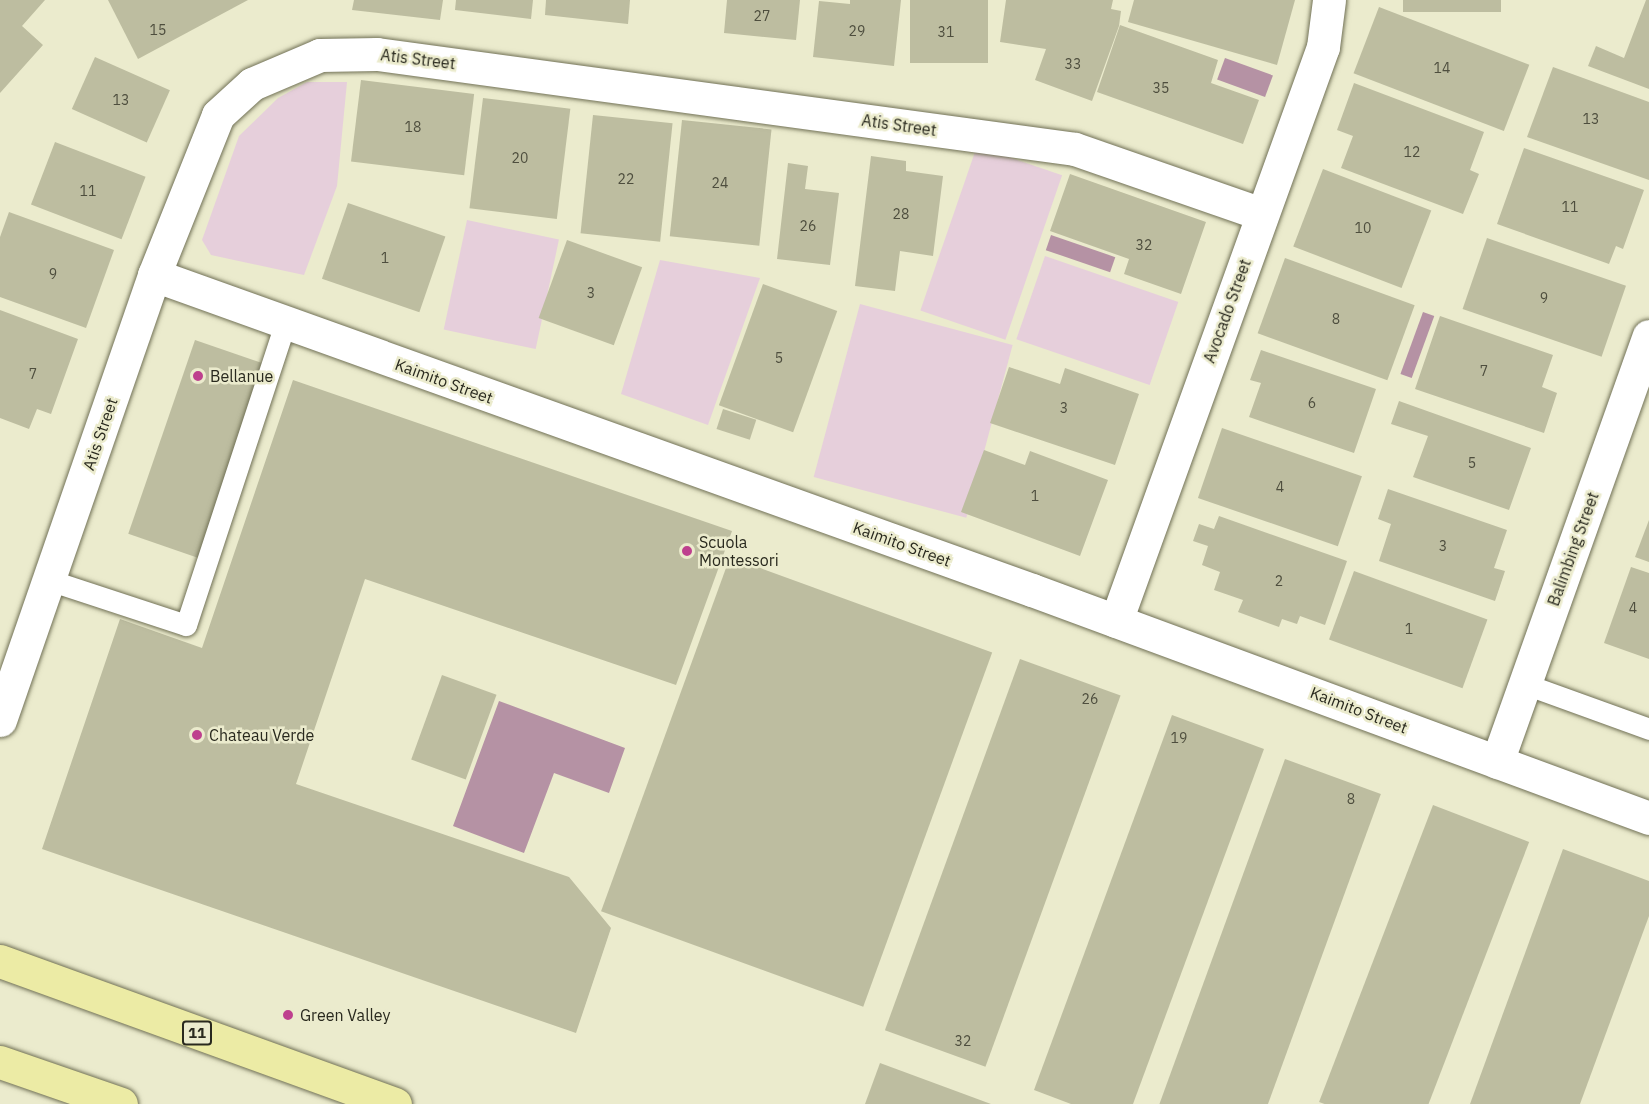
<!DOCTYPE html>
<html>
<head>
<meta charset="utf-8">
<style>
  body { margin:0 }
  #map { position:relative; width:1649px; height:1104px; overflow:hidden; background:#ebebcd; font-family:"IBM Plex Sans",sans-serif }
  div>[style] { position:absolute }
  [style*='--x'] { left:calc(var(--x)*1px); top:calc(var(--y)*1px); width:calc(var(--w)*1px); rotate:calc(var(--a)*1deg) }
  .green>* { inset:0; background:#e6cfdb; transform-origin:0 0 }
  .water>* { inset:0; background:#b592a4; transform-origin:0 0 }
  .building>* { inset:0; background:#bdbda0; transform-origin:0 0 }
  .roads { filter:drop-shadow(0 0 2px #717156) drop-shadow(0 0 2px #717156) }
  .service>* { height:21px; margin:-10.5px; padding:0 10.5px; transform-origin:10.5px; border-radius:10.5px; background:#fff }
  .minor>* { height:33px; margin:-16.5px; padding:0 16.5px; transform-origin:16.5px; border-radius:16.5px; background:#fff }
  .primary>* { height:33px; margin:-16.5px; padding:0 16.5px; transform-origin:16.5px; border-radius:16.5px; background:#eceba5 }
  .dots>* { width:16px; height:16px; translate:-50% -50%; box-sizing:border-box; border:3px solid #ebebcd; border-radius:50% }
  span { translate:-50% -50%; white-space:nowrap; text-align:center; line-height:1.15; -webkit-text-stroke:5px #ebebcd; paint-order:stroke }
  .number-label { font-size:14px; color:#4e4e3e }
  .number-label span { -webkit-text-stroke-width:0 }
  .shield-label span { padding:2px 4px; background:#ebebcd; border:2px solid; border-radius:4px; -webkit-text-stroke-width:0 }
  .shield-label { font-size:15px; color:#29291e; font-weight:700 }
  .street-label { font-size:16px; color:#29291e }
  .poi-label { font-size:16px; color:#29291e }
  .left { translate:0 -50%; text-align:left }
</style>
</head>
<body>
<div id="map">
  <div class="green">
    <div style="clip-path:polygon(307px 82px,347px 82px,337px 186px,304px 275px,211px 255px,202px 240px,239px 136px,278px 98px)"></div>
    <div style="left:977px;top:146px;width:90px;height:174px;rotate:19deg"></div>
    <div style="left:467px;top:220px;width:94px;height:112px;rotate:12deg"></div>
    <div style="left:1045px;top:256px;width:141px;height:88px;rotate:19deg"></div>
    <div style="clip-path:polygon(660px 260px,760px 278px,708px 425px,621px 394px)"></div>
    <div style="left:860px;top:304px;width:158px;height:179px;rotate:15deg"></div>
  </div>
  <div class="water">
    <div style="left:1225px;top:58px;width:51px;height:23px;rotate:20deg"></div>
    <div style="left:1051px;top:235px;width:68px;height:16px;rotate:19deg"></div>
    <div style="left:1423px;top:312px;width:12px;height:66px;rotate:20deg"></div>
    <div style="clip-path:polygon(499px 701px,625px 748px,609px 793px,554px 773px,524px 853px,453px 826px)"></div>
  </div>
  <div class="building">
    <div style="clip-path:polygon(0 0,45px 0,22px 26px,43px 45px,0 93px)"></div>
    <div style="clip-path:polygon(108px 0,248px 0,138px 59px)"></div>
    <div style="clip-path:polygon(354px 0,443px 0,440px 20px,352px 10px)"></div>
    <div style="clip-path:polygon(456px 0,533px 0,531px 19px,455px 10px)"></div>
    <div style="clip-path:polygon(546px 0,630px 0,628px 24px,545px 15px)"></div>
    <div style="clip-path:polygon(727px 0,800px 0,796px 40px,724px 33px)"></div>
    <div style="clip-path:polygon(850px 0,901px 0,894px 66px,813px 57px,819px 1px,850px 4px)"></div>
    <div style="left:910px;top:0;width:78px;height:63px"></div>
    <div style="clip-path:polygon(1006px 0,1113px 0,1111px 9px,1121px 11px,1119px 26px,1092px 101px,1035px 80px,1046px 49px,1000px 42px)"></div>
    <div style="clip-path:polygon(1134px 0,1295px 0,1277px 65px,1128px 22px)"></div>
    <div style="left:1403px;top:0;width:98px;height:12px"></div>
    <div style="clip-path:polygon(1646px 0,1649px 0,1649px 89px,1588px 66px,1596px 46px,1624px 58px)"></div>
    <div style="left:1379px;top:7px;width:161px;height:71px;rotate:21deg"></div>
    <div style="clip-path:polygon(1120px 25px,1218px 60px,1211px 83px,1259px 100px,1243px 144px,1097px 92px)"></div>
    <div style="left:95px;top:57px;width:82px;height:57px;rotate:24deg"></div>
    <div style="clip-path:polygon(1553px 67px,1649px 102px,1649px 180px,1527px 137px)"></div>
    <div style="left:361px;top:80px;width:114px;height:82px;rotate:7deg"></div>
    <div style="clip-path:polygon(1354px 83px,1484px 132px,1470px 170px,1479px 174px,1463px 214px,1341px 168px,1353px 136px,1337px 130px)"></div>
    <div style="left:483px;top:98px;width:88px;height:111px;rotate:7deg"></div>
    <div style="left:593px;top:115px;width:80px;height:119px;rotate:6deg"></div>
    <div style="left:682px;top:120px;width:90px;height:117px;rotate:6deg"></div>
    <div style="left:55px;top:142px;width:97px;height:67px;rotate:21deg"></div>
    <div style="clip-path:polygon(1524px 148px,1644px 190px,1623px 249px,1616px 246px,1609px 264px,1497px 224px)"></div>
    <div style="clip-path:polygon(871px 156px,906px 161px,906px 171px,943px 176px,933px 256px,900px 251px,895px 291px,855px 286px)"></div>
    <div style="clip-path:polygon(788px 163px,808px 166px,805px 189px,839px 193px,830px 265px,777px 259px)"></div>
    <div style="left:1323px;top:169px;width:116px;height:83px;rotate:21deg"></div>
    <div style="clip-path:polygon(1070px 174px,1206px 222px,1181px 294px,1124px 274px,1129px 259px,1050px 231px)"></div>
    <div style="left:348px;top:203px;width:103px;height:80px;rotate:19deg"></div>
    <div style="clip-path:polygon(9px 212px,114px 250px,86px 328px,0 297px,0 237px)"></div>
    <div style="left:1487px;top:238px;width:147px;height:75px;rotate:19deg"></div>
    <div style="left:567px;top:240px;width:80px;height:83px;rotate:20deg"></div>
    <div style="left:1285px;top:258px;width:138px;height:80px;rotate:20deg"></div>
    <div style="left:763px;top:284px;width:79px;height:129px;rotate:20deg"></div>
    <div style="clip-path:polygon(0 310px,78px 339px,51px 414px,37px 409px,29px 429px,0 418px)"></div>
    <div style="clip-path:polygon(1440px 316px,1553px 355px,1542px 387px,1557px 393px,1544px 433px,1415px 389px)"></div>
    <div style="left:195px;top:340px;width:78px;height:205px;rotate:19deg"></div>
    <div style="clip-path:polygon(1261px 350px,1376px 389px,1354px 453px,1249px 417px,1261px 383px,1250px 380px)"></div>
    <div style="clip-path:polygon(1009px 367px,1060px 384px,1065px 368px,1139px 394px,1115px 465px,990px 423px)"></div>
    <div style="clip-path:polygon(293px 380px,732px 531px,676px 685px,365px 579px,296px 784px,569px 877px,611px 928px,576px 1033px,42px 849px,120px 619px,202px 648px)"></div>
    <div style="clip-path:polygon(1399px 401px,1531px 448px,1509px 510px,1413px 477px,1428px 436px,1391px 424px)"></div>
    <div style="left:723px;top:409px;width:35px;height:21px;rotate:18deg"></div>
    <div style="left:1222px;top:428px;width:148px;height:74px;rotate:19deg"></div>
    <div style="clip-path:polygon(984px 450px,1025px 465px,1030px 451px,1108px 480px,1080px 556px,961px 512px)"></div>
    <div style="clip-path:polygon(1388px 489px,1507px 530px,1494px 568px,1505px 571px,1495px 601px,1379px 561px,1391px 524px,1378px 519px)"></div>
    <div style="clip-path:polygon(1219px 516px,1347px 561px,1325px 625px,1300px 616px,1297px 624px,1282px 619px,1279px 627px,1238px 612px,1243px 600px,1214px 590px,1220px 572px,1202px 565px,1208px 546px,1193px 541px,1199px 524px,1214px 529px)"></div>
    <div style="clip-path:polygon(1649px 520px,1649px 562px,1635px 557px)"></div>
    <div style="left:730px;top:557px;width:279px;height:377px;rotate:20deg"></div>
    <div style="clip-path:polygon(1631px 567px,1649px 573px,1649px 659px,1604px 643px)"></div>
    <div style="left:1354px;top:571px;width:142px;height:73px;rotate:20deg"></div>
    <div style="left:1020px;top:659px;width:107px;height:395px;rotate:20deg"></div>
    <div style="left:442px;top:675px;width:58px;height:90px;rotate:20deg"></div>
    <div style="clip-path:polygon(1172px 715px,1264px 749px,1133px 1104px,1071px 1104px,1034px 1090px)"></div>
    <div style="left:1285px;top:759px;width:102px;height:368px;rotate:20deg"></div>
    <div style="left:1433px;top:805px;width:103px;height:318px;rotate:21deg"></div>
    <div style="clip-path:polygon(1563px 849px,1649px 881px,1649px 916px,1580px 1104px,1470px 1104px)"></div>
    <div style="clip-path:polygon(880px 1063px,991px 1104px,865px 1104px)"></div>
  </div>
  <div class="roads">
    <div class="service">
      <div style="--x:49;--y:580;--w:144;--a:18.2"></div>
      <div style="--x:186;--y:625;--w:317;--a:-71.8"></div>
      <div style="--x:1525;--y:684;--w:132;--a:19.9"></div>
    </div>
    <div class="minor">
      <div style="--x:154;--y:275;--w:933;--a:19.74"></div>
      <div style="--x:1032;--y:590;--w:658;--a:20.28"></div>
      <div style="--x:1116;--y:621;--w:610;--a:-70.17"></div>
      <div style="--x:1323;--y:47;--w:47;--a:-82.7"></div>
      <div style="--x:0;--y:720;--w:471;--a:-70.9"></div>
      <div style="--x:154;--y:275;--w:172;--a:-68.2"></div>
      <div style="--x:218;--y:115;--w:46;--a:-42.4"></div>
      <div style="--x:252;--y:84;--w:74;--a:-23.1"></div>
      <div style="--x:320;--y:55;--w:57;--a:-1"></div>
      <div style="--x:377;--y:54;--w:704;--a:7.75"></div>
      <div style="--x:1075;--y:149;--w:198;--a:19.2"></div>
      <div style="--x:1497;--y:762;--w:452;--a:-70.4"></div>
    </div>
    <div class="primary">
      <div style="--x:0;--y:961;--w:420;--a:19.9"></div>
      <div style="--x:0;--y:1062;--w:128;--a:19.1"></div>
    </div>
  </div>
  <div class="dots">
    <div style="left:198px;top:376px;background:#be408e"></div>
    <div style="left:687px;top:551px;background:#be408e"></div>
    <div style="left:197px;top:735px;background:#be408e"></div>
    <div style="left:288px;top:1015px;background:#be408e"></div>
  </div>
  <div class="number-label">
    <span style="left:762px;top:16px">27</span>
    <span style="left:158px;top:30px">15</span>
    <span style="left:857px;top:31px">29</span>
    <span style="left:946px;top:32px">31</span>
    <span style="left:1073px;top:64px">33</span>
    <span style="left:1442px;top:68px">14</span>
    <span style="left:1161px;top:88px">35</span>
    <span style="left:121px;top:100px">13</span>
    <span style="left:1591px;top:119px">13</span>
    <span style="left:413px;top:127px">18</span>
    <span style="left:1412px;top:152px">12</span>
    <span style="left:520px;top:158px">20</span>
    <span style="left:626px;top:179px">22</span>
    <span style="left:720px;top:183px">24</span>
    <span style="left:88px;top:191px">11</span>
    <span style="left:1570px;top:207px">11</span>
    <span style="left:901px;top:214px">28</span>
    <span style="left:808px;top:226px">26</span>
    <span style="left:1363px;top:228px">10</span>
    <span style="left:1144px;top:245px">32</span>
    <span style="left:385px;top:258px">1</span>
    <span style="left:53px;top:274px">9</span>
    <span style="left:591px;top:293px">3</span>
    <span style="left:1544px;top:298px">9</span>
    <span style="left:1336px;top:319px">8</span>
    <span style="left:779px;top:358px">5</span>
    <span style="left:1484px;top:371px">7</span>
    <span style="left:33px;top:374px">7</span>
    <span style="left:1312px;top:403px">6</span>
    <span style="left:1064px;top:408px">3</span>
    <span style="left:1472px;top:463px">5</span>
    <span style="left:1280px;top:487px">4</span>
    <span style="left:1035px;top:496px">1</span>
    <span style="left:1443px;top:546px">3</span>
    <span style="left:1279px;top:581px">2</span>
    <span style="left:1633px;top:608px">4</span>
    <span style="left:1409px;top:629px">1</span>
    <span style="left:1090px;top:699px">26</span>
    <span style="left:1179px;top:738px">19</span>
    <span style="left:1351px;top:799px">8</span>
    <span style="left:963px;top:1041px">32</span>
  </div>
  <div class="shield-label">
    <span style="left:197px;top:1033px">11</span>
  </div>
  <div class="street-label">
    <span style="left:418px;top:59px;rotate:7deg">Atis Street</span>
    <span style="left:899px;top:125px;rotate:8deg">Atis Street</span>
    <span style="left:1227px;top:311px;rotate:-70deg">Avocado Street</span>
    <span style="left:444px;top:381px;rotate:20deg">Kaimito Street</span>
    <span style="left:100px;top:434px;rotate:-71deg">Atis Street</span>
    <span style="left:902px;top:544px;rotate:20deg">Kaimito Street</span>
    <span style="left:1573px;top:549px;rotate:-70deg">Balimbing Street</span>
    <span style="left:1359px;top:710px;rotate:21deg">Kaimito Street</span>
  </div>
  <div class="poi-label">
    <span class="left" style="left:210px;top:376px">Bellanue</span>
    <span class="left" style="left:699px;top:551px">Scuola<br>Montessori</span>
    <span class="left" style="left:209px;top:735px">Chateau Verde</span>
    <span class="left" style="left:300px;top:1015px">Green Valley</span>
  </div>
</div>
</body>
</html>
